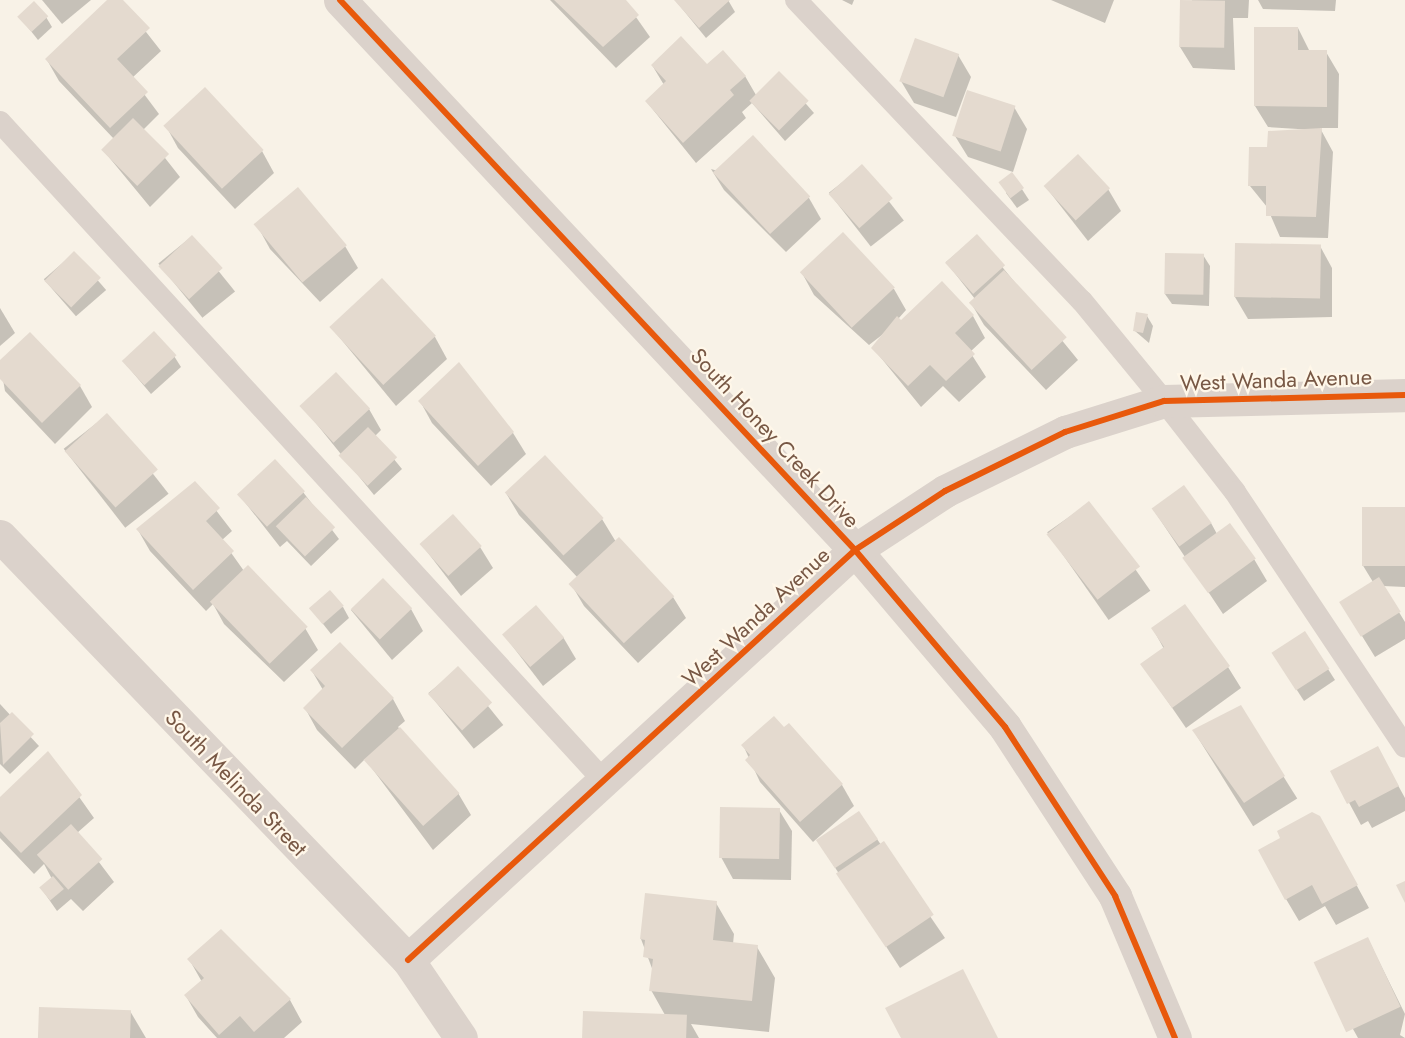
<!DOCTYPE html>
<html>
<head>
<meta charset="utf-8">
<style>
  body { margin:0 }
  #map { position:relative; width:1405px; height:1038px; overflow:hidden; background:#f8f2e7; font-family:Jost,sans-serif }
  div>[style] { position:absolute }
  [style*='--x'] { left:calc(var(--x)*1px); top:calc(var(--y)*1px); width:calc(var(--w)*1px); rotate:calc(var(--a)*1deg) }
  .shadow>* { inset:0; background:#0003; transform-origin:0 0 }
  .building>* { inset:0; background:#e4dacf; transform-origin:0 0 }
  .service>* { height:22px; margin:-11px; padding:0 11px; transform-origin:11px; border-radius:11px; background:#dbd2cb }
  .minor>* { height:33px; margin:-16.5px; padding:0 16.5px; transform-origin:16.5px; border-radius:16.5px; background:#dbd2cb }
  .cycleway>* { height:6px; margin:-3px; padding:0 3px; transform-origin:3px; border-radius:3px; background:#e8590c }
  span { translate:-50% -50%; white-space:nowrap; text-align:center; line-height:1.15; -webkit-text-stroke:4.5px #fff7e9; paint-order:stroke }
  .street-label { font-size:22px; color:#785845 }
</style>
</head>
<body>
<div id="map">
  <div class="shadow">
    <div style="clip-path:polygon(42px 0,91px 0,62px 24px)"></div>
    <div style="clip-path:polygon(110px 0,121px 0,161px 51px,132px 78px,159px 114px,143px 130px,180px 177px,150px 207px,103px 150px,114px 139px,59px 81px,47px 60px)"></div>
    <div style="clip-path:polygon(550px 0,624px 0,650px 37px,616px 68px)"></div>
    <div style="clip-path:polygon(675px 0,728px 0,735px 12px,706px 38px)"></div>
    <div style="clip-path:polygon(842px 0,854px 0,852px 5px)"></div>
    <div style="clip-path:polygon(1051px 0,1114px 0,1105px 23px)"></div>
    <div style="clip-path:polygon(1249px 0,1248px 18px,1233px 18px,1235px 70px,1193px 68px,1180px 47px,1192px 0)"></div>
    <div style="clip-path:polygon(1258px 0,1336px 0,1335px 11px,1263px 9px)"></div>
    <div style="clip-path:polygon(19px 16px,46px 17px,52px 27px,38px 40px)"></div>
    <div style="clip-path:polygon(1298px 28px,1310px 52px,1326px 52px,1339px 74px,1338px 128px,1320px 128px,1333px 152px,1328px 238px,1280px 237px,1267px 207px,1250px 186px,1268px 149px,1314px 130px,1268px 127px,1255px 106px)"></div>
    <div style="clip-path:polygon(958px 55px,971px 77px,956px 117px,914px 103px,901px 81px)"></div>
    <div style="clip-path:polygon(652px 65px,707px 66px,745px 76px,756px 95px,779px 73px,814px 113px,785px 141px,752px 103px,742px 112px,746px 118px,696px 163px,646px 101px,664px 85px)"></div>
    <div style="clip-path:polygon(1014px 107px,1027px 129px,1013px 172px,968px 157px,955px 136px)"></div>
    <div style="clip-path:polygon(166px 126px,262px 151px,274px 173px,235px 209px,178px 148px)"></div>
    <div style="left:862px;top:167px;width:68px;height:42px;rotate:52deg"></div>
    <div style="clip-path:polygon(711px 169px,809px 198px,821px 219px,786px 252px,724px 190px)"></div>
    <div style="clip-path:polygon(1012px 174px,1029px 200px,1017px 208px,1006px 193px)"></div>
    <div style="clip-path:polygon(1045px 186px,1108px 189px,1121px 211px,1088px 241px)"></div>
    <div style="clip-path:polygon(258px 227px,345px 246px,358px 268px,320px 302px,270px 249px)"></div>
    <div style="clip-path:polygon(977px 236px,1078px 360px,1046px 390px,984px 325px,971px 303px,975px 299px,946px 262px)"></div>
    <div style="left:191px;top:237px;width:70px;height:42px;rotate:51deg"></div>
    <div style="clip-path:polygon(1320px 246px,1332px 268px,1332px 317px,1248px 319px,1235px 297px)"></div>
    <div style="left:74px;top:253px;width:49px;height:40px;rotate:49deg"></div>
    <div style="clip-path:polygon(1203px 255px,1210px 266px,1209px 306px,1172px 304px,1165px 294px)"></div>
    <div style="clip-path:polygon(802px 273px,894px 289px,906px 310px,898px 319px,901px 322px,973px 316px,985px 338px,970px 352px,986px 377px,959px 402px,943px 386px,921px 407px,873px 348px,887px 331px,869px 345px,814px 295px)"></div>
    <div style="clip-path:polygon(0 308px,15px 333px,0 346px)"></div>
    <div style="clip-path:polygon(1147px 316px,1153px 326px,1149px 343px,1135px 331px)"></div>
    <div style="clip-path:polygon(331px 327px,435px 337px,447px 359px,396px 406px)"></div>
    <div style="clip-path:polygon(174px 356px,181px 367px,151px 394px,123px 361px)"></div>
    <div style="clip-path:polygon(0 362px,80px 386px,92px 407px,55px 444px,5px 391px)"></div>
    <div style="clip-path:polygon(420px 401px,513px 433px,526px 454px,491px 486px,432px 423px)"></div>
    <div style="clip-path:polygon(302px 406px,369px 409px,381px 430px,375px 436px,402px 469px,374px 495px)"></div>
    <div style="left:107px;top:415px;width:100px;height:55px;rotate:52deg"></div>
    <div style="clip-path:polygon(195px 483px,232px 531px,222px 540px,244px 571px,305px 628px,318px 650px,284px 682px,224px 624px,213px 604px,206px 611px,150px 551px,138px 530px)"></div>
    <div style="clip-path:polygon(303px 492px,339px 539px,311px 566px,287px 541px,280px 547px,240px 496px)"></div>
    <div style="clip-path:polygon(506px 493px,602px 519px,616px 542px,673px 597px,686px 618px,638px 663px,584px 606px,571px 584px,578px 578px,519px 515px)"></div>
    <div style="left:1089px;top:503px;width:107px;height:51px;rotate:55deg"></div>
    <div style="clip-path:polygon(1153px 509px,1211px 523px,1217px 534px,1254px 559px,1267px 581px,1223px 614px)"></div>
    <div style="clip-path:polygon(1405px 510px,1405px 587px,1383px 586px,1405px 622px,1405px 639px,1375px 657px,1354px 623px,1373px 582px,1362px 564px)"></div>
    <div style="clip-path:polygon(422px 545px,480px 547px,493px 568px,461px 596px)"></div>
    <div style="clip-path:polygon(343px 607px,349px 618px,331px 634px,312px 610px)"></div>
    <div style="clip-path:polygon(411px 609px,423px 631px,392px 660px,351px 610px)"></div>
    <div style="clip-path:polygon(1153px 629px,1228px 667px,1241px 688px,1186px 728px,1142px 664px,1164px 649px)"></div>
    <div style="clip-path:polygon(1305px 633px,1335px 680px,1304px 701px,1280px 664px)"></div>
    <div style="clip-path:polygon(504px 635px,563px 637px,576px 659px,543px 686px)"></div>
    <div style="left:458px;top:669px;width:72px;height:38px;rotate:51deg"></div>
    <div style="clip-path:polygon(312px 671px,393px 699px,405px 721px,398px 727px,458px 793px,471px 815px,433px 850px,365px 759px,355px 769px,317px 730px,305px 708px,323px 690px)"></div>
    <div style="clip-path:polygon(0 704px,39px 746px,10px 774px,0 764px)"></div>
    <div style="left:1240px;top:707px;width:108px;height:52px;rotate:58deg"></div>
    <div style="clip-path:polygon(743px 745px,842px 785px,854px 806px,813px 842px,760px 782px)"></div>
    <div style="clip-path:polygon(48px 753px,94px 818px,77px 833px,114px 882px,83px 911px,71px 899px,57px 911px,41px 888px,52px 879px,44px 864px,34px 874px,0 838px,0 799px)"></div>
    <div style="clip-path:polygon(1389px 769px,1405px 798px,1405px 811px,1372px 828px,1368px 821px,1361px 825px,1332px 771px)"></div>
    <div style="clip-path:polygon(779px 810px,792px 831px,791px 880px,733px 879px,721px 857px)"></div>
    <div style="clip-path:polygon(877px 839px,945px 938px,900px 968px,825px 852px)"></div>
    <div style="clip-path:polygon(1332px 840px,1369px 908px,1336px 925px,1325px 906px,1299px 921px,1286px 899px)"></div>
    <div style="clip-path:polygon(716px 903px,734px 934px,733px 944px,757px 947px,775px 978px,769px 1032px,691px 1024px,699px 1038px,584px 1038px,665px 1015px,651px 990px,653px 971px,641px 939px)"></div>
    <div style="clip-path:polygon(221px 931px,290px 1000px,302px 1022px,284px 1038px,217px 1038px,198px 1017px,186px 996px,202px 982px,189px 959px)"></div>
    <div style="clip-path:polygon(1368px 939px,1405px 1014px,1400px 1035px,1405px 1038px,1358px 1038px,1316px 963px)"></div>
    <div style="clip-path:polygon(130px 1011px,146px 1038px,40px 1038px)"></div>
  </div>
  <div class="building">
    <div style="clip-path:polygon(107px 0,123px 0,150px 28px,117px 59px,148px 92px,110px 128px,45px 59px)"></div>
    <div style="clip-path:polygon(554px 0,626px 0,639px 15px,603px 47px)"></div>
    <div style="clip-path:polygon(674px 0,730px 0,699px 28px)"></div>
    <div style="left:1180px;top:0;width:45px;height:47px;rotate:1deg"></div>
    <div style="left:34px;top:1px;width:21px;height:23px;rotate:47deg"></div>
    <div style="clip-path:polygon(1254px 27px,1298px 27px,1298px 50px,1327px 50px,1327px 107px,1254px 106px)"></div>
    <div style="clip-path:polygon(681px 36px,707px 64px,723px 50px,746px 76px,730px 90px,734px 95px,683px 143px,645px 101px,666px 81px,651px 65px)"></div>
    <div style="left:915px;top:38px;width:47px;height:46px;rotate:20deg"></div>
    <div style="left:779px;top:71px;width:42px;height:42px;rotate:45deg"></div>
    <div style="left:205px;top:87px;width:86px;height:57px;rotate:47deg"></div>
    <div style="left:967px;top:90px;width:51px;height:48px;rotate:18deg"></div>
    <div style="left:133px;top:118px;width:51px;height:45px;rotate:45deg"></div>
    <div style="clip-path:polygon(1322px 128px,1316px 217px,1266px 216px,1266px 186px,1248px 186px,1249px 147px,1267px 147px,1268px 131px)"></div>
    <div style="left:753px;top:135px;width:84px;height:55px;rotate:47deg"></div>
    <div style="left:1078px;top:154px;width:47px;height:47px;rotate:47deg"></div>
    <div style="left:862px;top:164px;width:46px;height:45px;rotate:48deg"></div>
    <div style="left:1012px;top:172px;width:20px;height:17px;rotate:53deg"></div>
    <div style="left:298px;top:187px;width:76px;height:58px;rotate:50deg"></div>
    <div style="left:843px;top:232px;width:76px;height:59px;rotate:47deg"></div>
    <div style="left:977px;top:234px;width:42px;height:43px;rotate:48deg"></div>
    <div style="left:192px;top:235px;width:45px;height:46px;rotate:47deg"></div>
    <div style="left:1235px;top:243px;width:86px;height:54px;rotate:1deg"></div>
    <div style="left:74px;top:251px;width:38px;height:42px;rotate:45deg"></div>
    <div style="left:1165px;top:253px;width:39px;height:41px;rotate:1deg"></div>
    <div style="left:1004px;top:270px;width:92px;height:48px;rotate:47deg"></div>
    <div style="left:382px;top:278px;width:79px;height:72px;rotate:47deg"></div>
    <div style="clip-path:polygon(942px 281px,974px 315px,955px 333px,975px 354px,946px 381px,930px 365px,908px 386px,871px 348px,897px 316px,901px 320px)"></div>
    <div style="clip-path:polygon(1136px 312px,1148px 314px,1143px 333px,1133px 331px)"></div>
    <div style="left:154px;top:331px;width:33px;height:44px;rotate:47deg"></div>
    <div style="clip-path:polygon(30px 332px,81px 385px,42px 423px,0 379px,0 360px)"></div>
    <div style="clip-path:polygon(459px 362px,514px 432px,478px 466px,418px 401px)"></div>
    <div style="left:336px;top:372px;width:50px;height:50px;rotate:47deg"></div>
    <div style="left:107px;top:413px;width:76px;height:57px;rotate:48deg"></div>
    <div style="left:368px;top:427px;width:42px;height:41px;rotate:46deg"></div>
    <div style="left:545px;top:455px;width:86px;height:55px;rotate:47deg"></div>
    <div style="left:275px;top:459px;width:44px;height:52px;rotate:47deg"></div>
    <div style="clip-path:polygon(195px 481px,220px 508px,206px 521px,234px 551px,193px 590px,136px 529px)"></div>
    <div style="left:1184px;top:485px;width:47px;height:40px;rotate:54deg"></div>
    <div style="left:306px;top:497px;width:42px;height:42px;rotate:46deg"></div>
    <div style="left:1089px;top:501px;width:83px;height:54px;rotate:52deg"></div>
    <div style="left:1405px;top:507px;width:59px;height:43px;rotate:90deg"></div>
    <div style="left:453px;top:514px;width:43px;height:45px;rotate:48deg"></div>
    <div style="left:1230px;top:523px;width:44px;height:59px;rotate:54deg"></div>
    <div style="left:619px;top:537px;width:81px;height:69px;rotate:47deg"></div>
    <div style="left:248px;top:565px;width:86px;height:53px;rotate:46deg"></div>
    <div style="left:1379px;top:577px;width:41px;height:47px;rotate:58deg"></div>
    <div style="left:383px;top:578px;width:42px;height:45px;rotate:46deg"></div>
    <div style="left:330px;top:590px;width:21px;height:28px;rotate:49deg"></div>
    <div style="clip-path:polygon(1185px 604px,1230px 666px,1172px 708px,1140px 664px,1164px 647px,1151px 628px)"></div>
    <div style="left:536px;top:605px;width:43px;height:45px;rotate:49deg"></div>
    <div style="left:1305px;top:631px;width:45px;height:40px;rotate:57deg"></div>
    <div style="clip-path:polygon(340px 642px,394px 698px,342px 748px,303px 708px,325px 686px,310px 670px)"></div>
    <div style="left:458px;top:666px;width:50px;height:41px;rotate:47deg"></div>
    <div style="clip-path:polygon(1241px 705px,1285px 776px,1244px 803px,1192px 730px)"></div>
    <div style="clip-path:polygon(12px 712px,34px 734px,3px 765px,0 723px)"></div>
    <div style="clip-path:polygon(774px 716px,784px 727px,789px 723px,843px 784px,800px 822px,745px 760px,750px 755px,741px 745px)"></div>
    <div style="left:400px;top:727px;width:89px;height:49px;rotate:48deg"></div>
    <div style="clip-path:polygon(1378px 746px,1399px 786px,1359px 807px,1355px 800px,1347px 804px,1330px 771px)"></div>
    <div style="clip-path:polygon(48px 751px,82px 795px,21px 853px,0 831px,0 797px)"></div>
    <div style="left:720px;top:807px;width:60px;height:51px;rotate:1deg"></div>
    <div style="left:859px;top:811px;width:34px;height:52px;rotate:56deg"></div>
    <div style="clip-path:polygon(1312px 812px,1320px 816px,1358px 885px,1322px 904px,1312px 885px,1285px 900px,1258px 850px,1280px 838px,1277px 831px)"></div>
    <div style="left:71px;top:824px;width:47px;height:46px;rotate:48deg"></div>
    <div style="left:884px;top:841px;width:89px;height:58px;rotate:56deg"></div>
    <div style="left:53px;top:876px;width:17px;height:18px;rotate:50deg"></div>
    <div style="clip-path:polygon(1405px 881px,1405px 903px,1396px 885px)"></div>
    <div style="clip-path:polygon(645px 893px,717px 901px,713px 940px,758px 945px,752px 1001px,649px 991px,653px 959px,643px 957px,645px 940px,640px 939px)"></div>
    <div style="clip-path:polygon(221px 929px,291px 999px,254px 1032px,240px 1016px,219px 1035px,184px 995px,204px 978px,187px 959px)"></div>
    <div style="left:1368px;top:937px;width:77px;height:60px;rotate:65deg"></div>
    <div style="clip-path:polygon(963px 969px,998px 1038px,901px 1038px,885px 1008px)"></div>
    <div style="left:39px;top:1007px;width:92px;height:31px;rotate:2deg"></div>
    <div style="left:583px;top:1011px;width:104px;height:27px;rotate:2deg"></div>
  </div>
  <div class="service">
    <div style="--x:796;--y:0;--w:415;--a:46.5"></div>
    <div style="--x:1082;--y:301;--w:129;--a:50.6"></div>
    <div style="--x:1164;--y:401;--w:115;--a:52"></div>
    <div style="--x:1235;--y:492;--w:306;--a:56.3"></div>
    <div style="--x:0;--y:122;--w:895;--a:47.49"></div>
  </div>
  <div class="minor">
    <div style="--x:340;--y:0;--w:753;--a:46.88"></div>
    <div style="--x:855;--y:550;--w:232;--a:49.7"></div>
    <div style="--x:1005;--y:727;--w:202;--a:56.9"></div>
    <div style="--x:1115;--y:896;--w:154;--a:67.1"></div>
    <div style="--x:0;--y:536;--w:588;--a:46.1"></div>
    <div style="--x:408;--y:960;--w:94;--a:55.8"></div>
    <div style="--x:408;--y:960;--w:607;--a:-42.53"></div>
    <div style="--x:855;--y:550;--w:108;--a:-33.2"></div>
    <div style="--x:945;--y:491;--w:134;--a:-26.2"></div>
    <div style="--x:1065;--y:432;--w:104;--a:-17.4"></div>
    <div style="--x:1164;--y:401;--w:241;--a:-1.4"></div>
  </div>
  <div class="cycleway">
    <div style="--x:340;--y:0;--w:753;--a:46.88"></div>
    <div style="--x:855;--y:550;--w:232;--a:49.7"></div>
    <div style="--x:1005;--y:727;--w:202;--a:56.9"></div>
    <div style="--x:1115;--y:896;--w:154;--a:67.1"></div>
    <div style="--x:408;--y:960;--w:607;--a:-42.53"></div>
    <div style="--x:855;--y:550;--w:108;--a:-33.2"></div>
    <div style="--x:945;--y:491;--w:134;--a:-26.2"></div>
    <div style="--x:1065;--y:432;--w:104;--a:-17.4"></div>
    <div style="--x:1164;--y:401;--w:241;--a:-1.4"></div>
  </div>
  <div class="street-label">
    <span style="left:1276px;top:380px;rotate:-2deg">West Wanda Avenue</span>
    <span style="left:775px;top:438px;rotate:47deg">South Honey Creek Drive</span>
    <span style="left:756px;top:617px;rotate:-43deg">West Wanda Avenue</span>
    <span style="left:236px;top:783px;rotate:46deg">South Melinda Street</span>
  </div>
</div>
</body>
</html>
